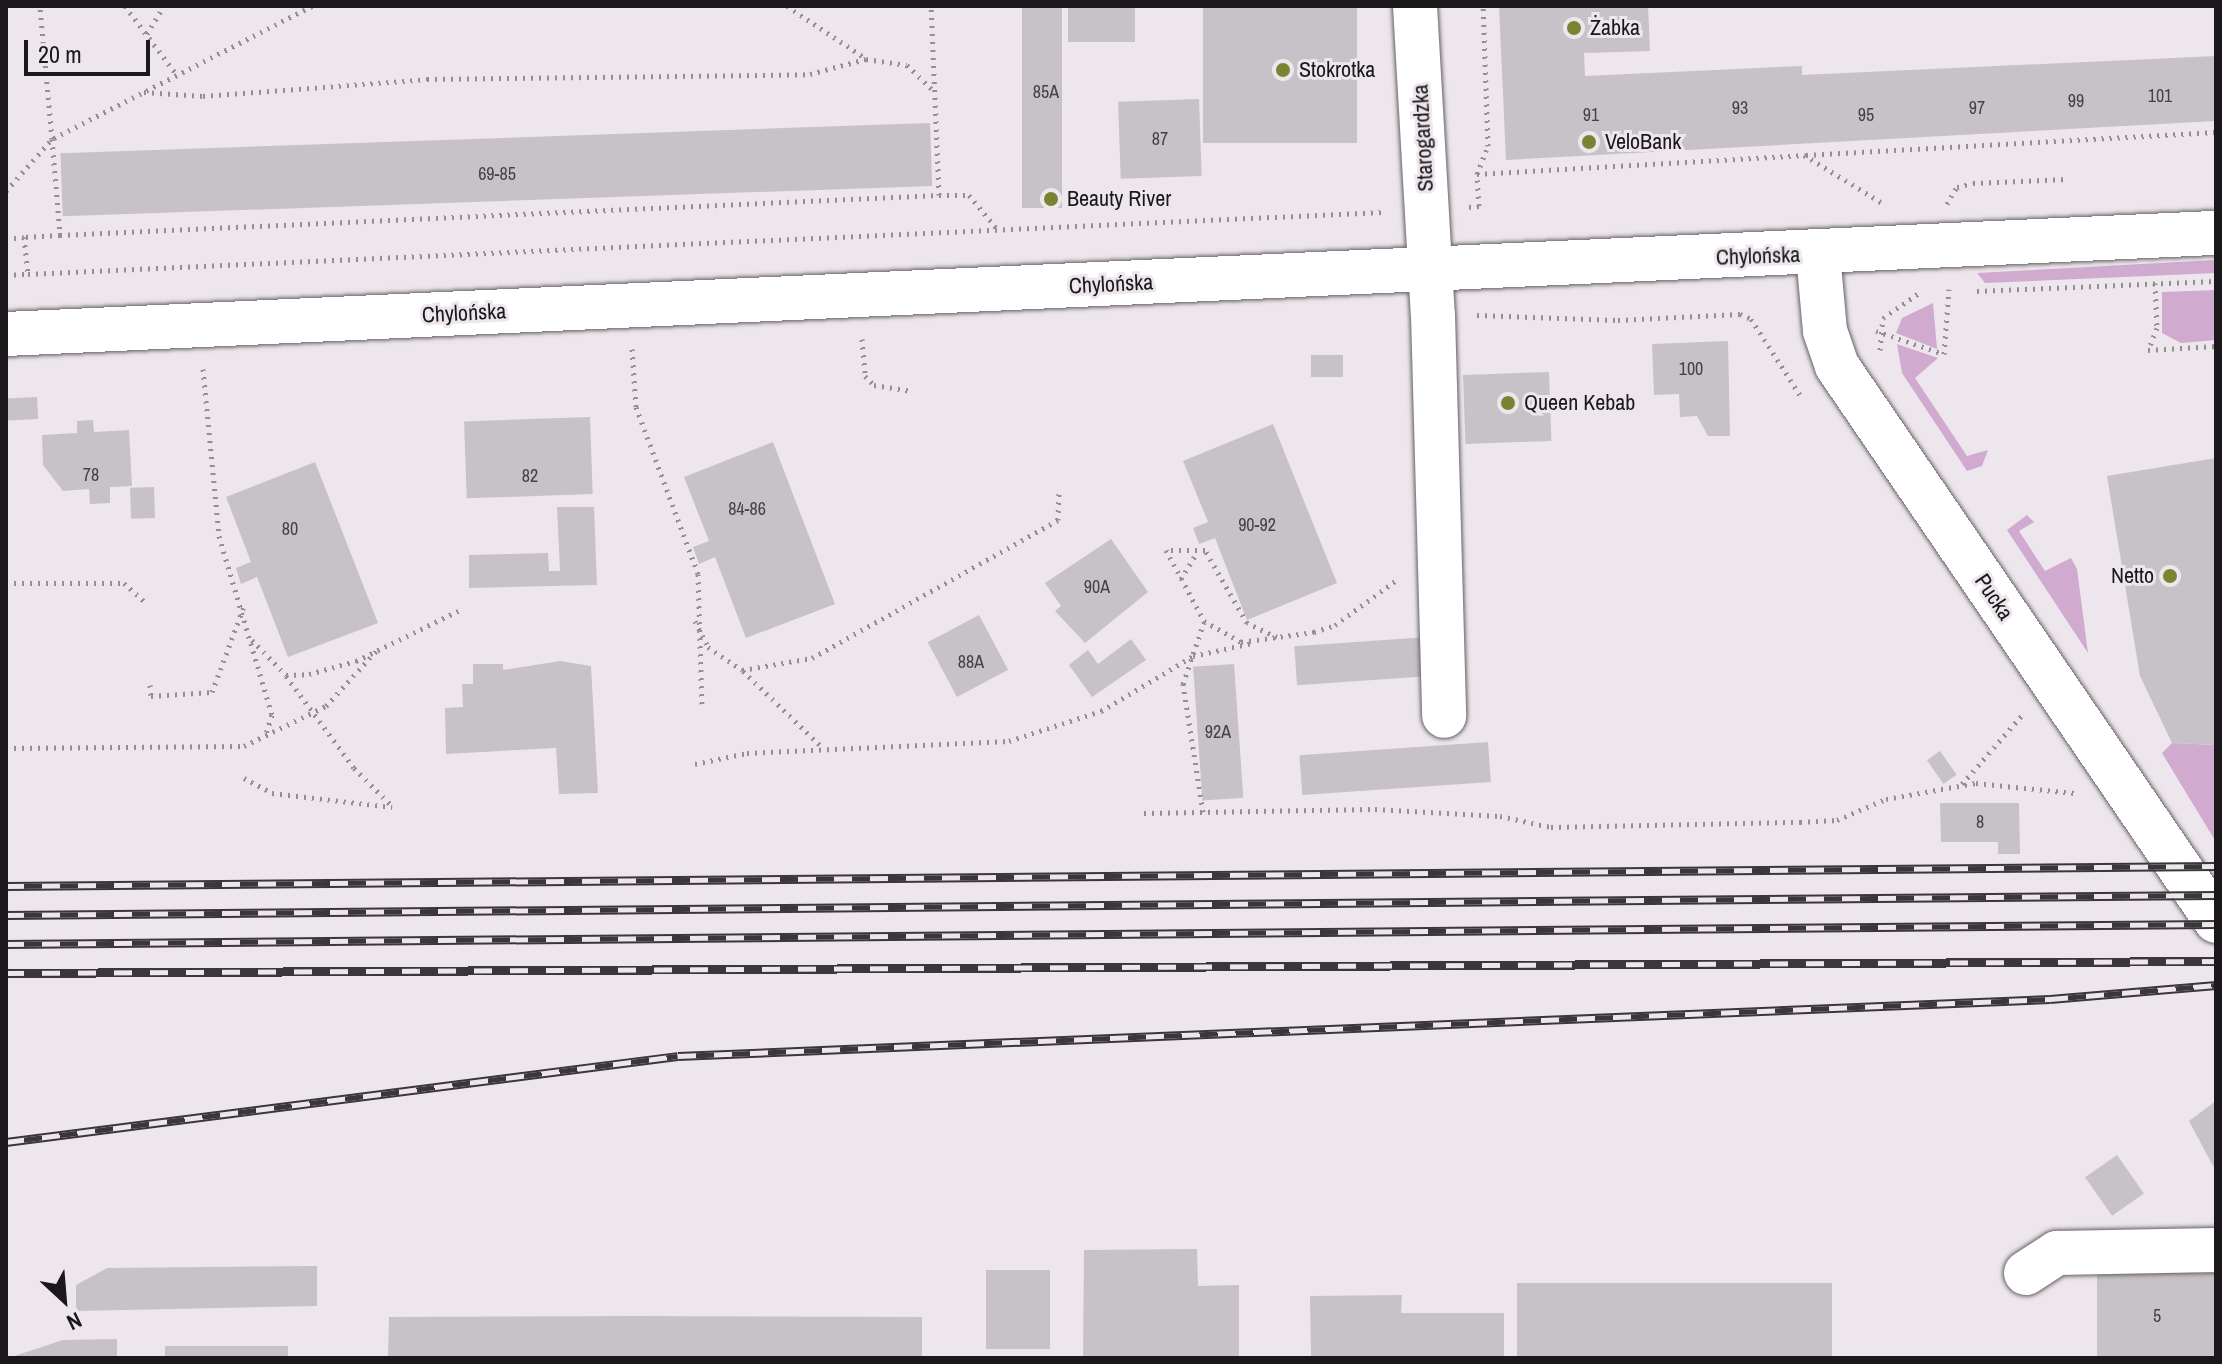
<!DOCTYPE html>
<html>
<head>
<meta charset="utf-8">
<style>
  body { margin:0 }
  #map { position:relative; width:2222px; height:1364px; overflow:hidden; background:#ede7ed; font-family:"Archivo Narrow",sans-serif }
  div>[style] { position:absolute }
  [style*='--x'] { left:calc(var(--x)*1px); top:calc(var(--y)*1px); width:calc(var(--w)*1px); rotate:calc(var(--a)*1deg) }
  .green>* { inset:0; background:#d0aacf }
  .building>* { inset:0; background:#c7c2c7; transform-origin:0 0 }
  .path>* { height:5px; margin-top:-2.5px; transform-origin:0; background:repeating-linear-gradient(90deg,#938f93 0 2px,transparent 0 8px) }
  .roads { filter:drop-shadow(0 0 2px #666165) drop-shadow(0 0 2px #666165) }
  .minor>* { height:44px; margin:-22px; padding:0 22px; transform-origin:22px; border-radius:22px; background:#fff }
  .rail>* { height:9px; margin-top:-4.5px; transform-origin:0; background:repeating-linear-gradient(90deg,#ede7ed 0 18px,#393739 0 36px); box-sizing:border-box; border-block:2px solid #393739 }
  .dots>* { width:22px; height:22px; translate:-50% -50%; box-sizing:border-box; border:4px solid #ede7ed; border-radius:50% }
  span { translate:-50% -50%; white-space:nowrap; text-align:center; line-height:1.15; -webkit-text-stroke:6px #ede7ed; paint-order:stroke }
  .number-label { font-size:18px; color:#454245 }
  .number-label span { -webkit-text-stroke-width:0 }
  .poi-label { font-size:22px; color:#1a181a }
  .left { translate:0 -50%; text-align:left }
  .right { translate:-100% -50%; text-align:right }
  .street-label { font-size:22px; color:#1a181a }
  .frame { position:absolute; inset:0; border:8px solid #1a181a; pointer-events:none }
  .north { position:absolute; left:24px; top:1260px; width:80px; height:80px; -webkit-text-stroke:6px #ede7ed; paint-order:stroke; rotate:154deg; font-size:22px; font-weight:700; line-height:32px; text-align:center; color:#1a181a }
  .north::after { content:''; display:block; margin:auto; width:28px; height:36px; background:#1a181a; clip-path:polygon(50% 0,100% 100%,50% 72%,0 100%) }
  .scale { position:absolute; left:24px; top:40px; width:126px; height:36px; box-sizing:border-box; border:4px solid #1a181a; border-top:0; padding-left:10px; font-size:24px; line-height:28px; white-space:nowrap; color:#1a181a; -webkit-text-stroke:6px #ede7ed; paint-order:stroke }
</style>
</head>
<body>
<div id="map">
  <div class="green">
    <div style="clip-path:polygon(2216px 260px,2216px 273px,1985px 283px,1977px 273px)"></div>
    <div style="clip-path:polygon(2216px 290px,2216px 340px,2181px 343px,2162px 333px,2162px 292px)"></div>
    <div style="clip-path:polygon(1933px 303px,1937px 349px,1896px 333px,1902px 318px)"></div>
    <div style="clip-path:polygon(1897px 344px,1938px 358px,1915px 378px,1967px 456px,1988px 450px,1982px 466px,1967px 471px,1902px 373px)"></div>
    <div style="clip-path:polygon(2027px 515px,2034px 522px,2019px 531px,2045px 571px,2071px 558px,2077px 569px,2088px 653px,2007px 530px)"></div>
    <div style="clip-path:polygon(2172px 743px,2216px 745px,2216px 842px,2162px 753px)"></div>
  </div>
  <div class="building">
    <div style="left:1022px;top:6px;width:40px;height:202px"></div>
    <div style="left:1068px;top:6px;width:67px;height:36px"></div>
    <div style="left:1203px;top:6px;width:154px;height:137px"></div>
    <div style="clip-path:polygon(1499px 6px,1648px 6px,1650px 51px,1584px 53px,1585px 76px,1802px 66px,1802px 75px,2216px 56px,2216px 121px,1506px 160px)"></div>
    <div style="left:1199px;top:99px;width:77px;height:81px;rotate:88deg"></div>
    <div style="left:930px;top:123px;width:63px;height:870px;rotate:88deg"></div>
    <div style="clip-path:polygon(1728px 341px,1730px 436px,1708px 436px,1697px 416px,1680px 417px,1679px 394px,1654px 395px,1652px 344px)"></div>
    <div style="left:1343px;top:355px;width:22px;height:32px;rotate:90deg"></div>
    <div style="left:1549px;top:372px;width:69px;height:86px;rotate:88deg"></div>
    <div style="left:37px;top:397px;width:22px;height:31px;rotate:87deg"></div>
    <div style="left:590px;top:417px;width:77px;height:126px;rotate:88deg"></div>
    <div style="clip-path:polygon(93px 420px,94px 432px,129px 430px,132px 486px,110px 487px,110px 503px,90px 504px,89px 489px,63px 491px,43px 465px,42px 435px,77px 433px,77px 421px)"></div>
    <div style="clip-path:polygon(1273px 424px,1337px 583px,1247px 620px,1215px 538px,1199px 544px,1193px 528px,1208px 522px,1183px 461px)"></div>
    <div style="clip-path:polygon(773px 442px,835px 604px,746px 638px,715px 557px,699px 564px,693px 547px,709px 541px,684px 477px)"></div>
    <div style="clip-path:polygon(2216px 458px,2216px 745px,2172px 743px,2140px 676px,2107px 476px)"></div>
    <div style="clip-path:polygon(315px 462px,378px 623px,288px 657px,257px 577px,241px 584px,236px 568px,251px 562px,226px 497px)"></div>
    <div style="left:154px;top:487px;width:31px;height:24px;rotate:88deg"></div>
    <div style="clip-path:polygon(557px 507px,594px 507px,597px 585px,469px 588px,469px 555px,548px 553px,549px 571px,560px 571px)"></div>
    <div style="clip-path:polygon(1111px 539px,1148px 592px,1085px 643px,1055px 611px,1061px 606px,1045px 583px)"></div>
    <div style="left:979px;top:615px;width:62px;height:58px;rotate:62deg"></div>
    <div style="left:1428px;top:637px;width:39px;height:134px;rotate:86deg"></div>
    <div style="clip-path:polygon(1131px 639px,1146px 660px,1092px 697px,1069px 665px,1088px 650px,1098px 664px)"></div>
    <div style="clip-path:polygon(560px 661px,591px 666px,598px 793px,559px 794px,556px 748px,446px 754px,445px 708px,463px 707px,462px 684px,473px 684px,473px 664px,503px 664px,503px 670px)"></div>
    <div style="left:1234px;top:664px;width:134px;height:41px;rotate:86deg"></div>
    <div style="left:1488px;top:742px;width:40px;height:189px;rotate:86deg"></div>
    <div style="left:1940px;top:751px;width:29px;height:16px;rotate:55deg"></div>
    <div style="clip-path:polygon(1940px 803px,2019px 803px,2020px 854px,1998px 854px,1998px 842px,1941px 842px)"></div>
    <div style="clip-path:polygon(2216px 1101px,2216px 1164px,2213px 1166px,2189px 1121px)"></div>
    <div style="left:2117px;top:1155px;width:47px;height:39px;rotate:55deg"></div>
    <div style="clip-path:polygon(1197px 1249px,1198px 1286px,1239px 1285px,1239px 1358px,1083px 1358px,1084px 1250px)"></div>
    <div style="clip-path:polygon(317px 1266px,317px 1306px,76px 1311px,76px 1285px,107px 1268px)"></div>
    <div style="left:986px;top:1270px;width:64px;height:79px"></div>
    <div style="left:2216px;top:1273px;width:85px;height:119px;rotate:90deg"></div>
    <div style="left:1832px;top:1283px;width:75px;height:315px;rotate:90deg"></div>
    <div style="clip-path:polygon(1402px 1295px,1401px 1313px,1504px 1313px,1504px 1358px,1311px 1358px,1310px 1296px)"></div>
    <div style="clip-path:polygon(634px 1316px,922px 1317px,922px 1358px,388px 1358px,389px 1317px)"></div>
    <div style="clip-path:polygon(117px 1339px,117px 1358px,8px 1358px,63px 1340px)"></div>
    <div style="left:165px;top:1346px;width:123px;height:12px"></div>
  </div>
  <div class="path">
    <div style="--x:125;--y:6;--w:86;--a:53"></div>
    <div style="--x:312;--y:6;--w:292;--a:152.9"></div>
    <div style="--x:52;--y:139;--w:96;--a:85.2"></div>
    <div style="--x:60;--y:235;--w:36;--a:177"></div>
    <div style="--x:24;--y:237;--w:37;--a:84"></div>
    <div style="--x:28;--y:274;--w:1357;--a:-2.62"></div>
    <div style="--x:787;--y:6;--w:94;--a:33.7"></div>
    <div style="--x:147;--y:34;--w:33;--a:-59"></div>
    <div style="--x:144;--y:92;--w:59;--a:3.9"></div>
    <div style="--x:203;--y:96;--w:225;--a:-4.3"></div>
    <div style="--x:427;--y:79;--w:383;--a:-0.7"></div>
    <div style="--x:810;--y:74;--w:58;--a:-15"></div>
    <div style="--x:866;--y:59;--w:41;--a:8.3"></div>
    <div style="--x:907;--y:65;--w:37;--a:44"></div>
    <div style="--x:1806;--y:155;--w:411;--a:-3.2"></div>
    <div style="--x:1477;--y:174;--w:328;--a:-3.3"></div>
    <div style="--x:1804;--y:155;--w:92;--a:31.6"></div>
    <div style="--x:6;--y:191;--w:69;--a:-48.5"></div>
    <div style="--x:52;--y:139;--w:134;--a:-95.2"></div>
    <div style="--x:939;--y:195;--w:30;--a:0"></div>
    <div style="--x:969;--y:195;--w:45;--a:50.4"></div>
    <div style="--x:1947;--y:204;--w:20;--a:-60"></div>
    <div style="--x:1957;--y:187;--w:16;--a:-14"></div>
    <div style="--x:1973;--y:183;--w:95;--a:-2.4"></div>
    <div style="--x:1469;--y:207;--w:10;--a:-6"></div>
    <div style="--x:1479;--y:206;--w:32;--a:-94"></div>
    <div style="--x:1477;--y:174;--w:30;--a:-69"></div>
    <div style="--x:1488;--y:146;--w:140;--a:-92"></div>
    <div style="--x:60;--y:235;--w:880;--a:-2.61"></div>
    <div style="--x:939;--y:195;--w:189;--a:-92.4"></div>
    <div style="--x:6;--y:239;--w:18;--a:-6"></div>
    <div style="--x:6;--y:275;--w:22;--a:-3"></div>
    <div style="--x:2155;--y:283;--w:45;--a:87.5"></div>
    <div style="--x:2157;--y:328;--w:24;--a:112"></div>
    <div style="--x:2148;--y:350;--w:68;--a:-3.4"></div>
    <div style="--x:1977;--y:291;--w:239;--a:-2.4"></div>
    <div style="--x:1477;--y:315;--w:141;--a:2"></div>
    <div style="--x:1618;--y:320;--w:122;--a:-2.8"></div>
    <div style="--x:1740;--y:314;--w:12;--a:24"></div>
    <div style="--x:1751;--y:319;--w:90;--a:57.2"></div>
    <div style="--x:1876;--y:331;--w:72;--a:18.7"></div>
    <div style="--x:1944;--y:354;--w:65;--a:-85.6"></div>
    <div style="--x:862;--y:339;--w:37;--a:85"></div>
    <div style="--x:865;--y:376;--w:13;--a:45"></div>
    <div style="--x:874;--y:385;--w:38;--a:9"></div>
    <div style="--x:632;--y:349;--w:58;--a:86.1"></div>
    <div style="--x:636;--y:407;--w:178;--a:69.6"></div>
    <div style="--x:698;--y:574;--w:132;--a:88.3"></div>
    <div style="--x:1880;--y:350;--w:32;--a:-85"></div>
    <div style="--x:1883;--y:318;--w:44;--a:-34.8"></div>
    <div style="--x:203;--y:369;--w:168;--a:84.5"></div>
    <div style="--x:219;--y:536;--w:187;--a:73.5"></div>
    <div style="--x:272;--y:715;--w:22;--a:108"></div>
    <div style="--x:1181;--y:579;--w:29;--a:-59"></div>
    <div style="--x:6;--y:583;--w:118;--a:0"></div>
    <div style="--x:124;--y:583;--w:27;--a:42"></div>
    <div style="--x:695;--y:621;--w:29;--a:63"></div>
    <div style="--x:708;--y:647;--w:41;--a:34.1"></div>
    <div style="--x:742;--y:670;--w:71;--a:-9.7"></div>
    <div style="--x:812;--y:658;--w:282;--a:-29.3"></div>
    <div style="--x:1058;--y:520;--w:28;--a:-88"></div>
    <div style="--x:1277;--y:637;--w:33;--a:-155"></div>
    <div style="--x:1247;--y:623;--w:84;--a:-119.9"></div>
    <div style="--x:1205;--y:550;--w:39;--a:180"></div>
    <div style="--x:1166;--y:550;--w:81;--a:61.8"></div>
    <div style="--x:1204;--y:621;--w:43;--a:29.6"></div>
    <div style="--x:1241;--y:642;--w:74;--a:-7.8"></div>
    <div style="--x:1314;--y:632;--w:22;--a:-18"></div>
    <div style="--x:1335;--y:625;--w:78;--a:-36.1"></div>
    <div style="--x:252;--y:640;--w:49;--a:45.8"></div>
    <div style="--x:286;--y:675;--w:23;--a:-2"></div>
    <div style="--x:309;--y:674;--w:49;--a:-15.5"></div>
    <div style="--x:356;--y:661;--w:114;--a:-26.1"></div>
    <div style="--x:743;--y:671;--w:111;--a:43.9"></div>
    <div style="--x:286;--y:676;--w:114;--a:53.5"></div>
    <div style="--x:354;--y:768;--w:55;--a:45"></div>
    <div style="--x:150;--y:685;--w:11;--a:85"></div>
    <div style="--x:151;--y:696;--w:61;--a:-3.8"></div>
    <div style="--x:212;--y:692;--w:92;--a:-69.6"></div>
    <div style="--x:6;--y:748;--w:238;--a:-0.5"></div>
    <div style="--x:244;--y:746;--w:91;--a:-26"></div>
    <div style="--x:326;--y:706;--w:79;--a:-47.6"></div>
    <div style="--x:695;--y:764;--w:53;--a:-11.9"></div>
    <div style="--x:747;--y:753;--w:262;--a:-2.6"></div>
    <div style="--x:1009;--y:741;--w:97;--a:-18.1"></div>
    <div style="--x:1101;--y:711;--w:107;--a:-30.9"></div>
    <div style="--x:1193;--y:656;--w:60;--a:-12.4"></div>
    <div style="--x:244;--y:778;--w:32;--a:28"></div>
    <div style="--x:272;--y:793;--w:121;--a:6.7"></div>
    <div style="--x:1962;--y:784;--w:94;--a:-48.9"></div>
    <div style="--x:1203;--y:812;--w:130;--a:-98.9"></div>
    <div style="--x:1183;--y:684;--w:65;--a:-71.3"></div>
    <div style="--x:1144;--y:813;--w:231;--a:-1"></div>
    <div style="--x:1375;--y:809;--w:125;--a:3.2"></div>
    <div style="--x:1500;--y:816;--w:52;--a:12.2"></div>
    <div style="--x:1551;--y:827;--w:249;--a:-1.2"></div>
    <div style="--x:1800;--y:822;--w:37;--a:-3"></div>
    <div style="--x:1837;--y:820;--w:53;--a:-23.2"></div>
    <div style="--x:1886;--y:799;--w:91;--a:-10.1"></div>
    <div style="--x:1976;--y:783;--w:99;--a:5.8"></div>
  </div>
  <div class="roads">
    <div class="minor">
      <div style="--x:1415;--y:6;--w:310;--a:86.7"></div>
      <div style="--x:1433;--y:315;--w:401;--a:88.4"></div>
      <div style="--x:1818;--y:254;--w:77;--a:84.8"></div>
      <div style="--x:1825;--y:331;--w:37;--a:71"></div>
      <div style="--x:1837;--y:366;--w:672;--a:55.67"></div>
      <div style="--x:6;--y:334;--w:2212;--a:-2.62"></div>
      <div style="--x:2026;--y:1273;--w:37;--a:-33"></div>
      <div style="--x:2057;--y:1253;--w:159;--a:-1.1"></div>
    </div>
  </div>
  <div class="rail">
    <div style="--x:6;--y:886;--w:2210;--a:-0.52"></div>
    <div style="--x:6;--y:915;--w:2210;--a:-0.52"></div>
    <div style="--x:6;--y:944;--w:2210;--a:-0.52"></div>
    <div style="--x:6;--y:973;--w:2210;--a:-0.31"></div>
    <div style="--x:6;--y:1142;--w:677;--a:-7.29"></div>
    <div style="--x:678;--y:1056;--w:1373;--a:-2.38"></div>
    <div style="--x:2050;--y:999;--w:167;--a:-4.8"></div>
  </div>
  <div class="dots">
    <div style="left:1574px;top:28px;background:#788431"></div>
    <div style="left:1283px;top:70px;background:#788431"></div>
    <div style="left:1589px;top:142px;background:#788431"></div>
    <div style="left:1051px;top:199px;background:#788431"></div>
    <div style="left:1508px;top:403px;background:#788431"></div>
    <div style="left:2170px;top:576px;background:#788431"></div>
  </div>
  <div class="number-label">
    <span style="left:1046px;top:92px">85A</span>
    <span style="left:2160px;top:96px">101</span>
    <span style="left:2076px;top:101px">99</span>
    <span style="left:1740px;top:108px">93</span>
    <span style="left:1977px;top:108px">97</span>
    <span style="left:1591px;top:115px">91</span>
    <span style="left:1866px;top:115px">95</span>
    <span style="left:1160px;top:139px">87</span>
    <span style="left:497px;top:174px">69-85</span>
    <span style="left:1691px;top:369px">100</span>
    <span style="left:91px;top:475px">78</span>
    <span style="left:530px;top:476px">82</span>
    <span style="left:747px;top:509px">84-86</span>
    <span style="left:1257px;top:525px">90-92</span>
    <span style="left:290px;top:529px">80</span>
    <span style="left:1097px;top:587px">90A</span>
    <span style="left:971px;top:662px">88A</span>
    <span style="left:1218px;top:732px">92A</span>
    <span style="left:1980px;top:822px">8</span>
    <span style="left:2157px;top:1316px">5</span>
  </div>
  <div class="poi-label">
    <span class="left" style="left:1590px;top:28px">Żabka</span>
    <span class="left" style="left:1299px;top:70px">Stokrotka</span>
    <span class="left" style="left:1605px;top:142px">VeloBank</span>
    <span class="left" style="left:1067px;top:199px">Beauty River</span>
    <span class="left" style="left:1524px;top:403px">Queen Kebab</span>
    <span class="right" style="left:2154px;top:576px">Netto</span>
  </div>
  <div class="street-label">
    <span style="left:1423px;top:138px;rotate:-93deg">Starogardzka</span>
    <span style="left:1758px;top:256px;rotate:-2deg">Chylońska</span>
    <span style="left:1111px;top:284px;rotate:-3deg">Chylońska</span>
    <span style="left:464px;top:313px;rotate:-3deg">Chylońska</span>
    <span style="left:1994px;top:597px;rotate:56deg">Pucka</span>
  </div>
  <div class="frame"></div>
  <div class="north">N</div>
  <div class="scale">20 m</div>
</div>
</body>
</html>
